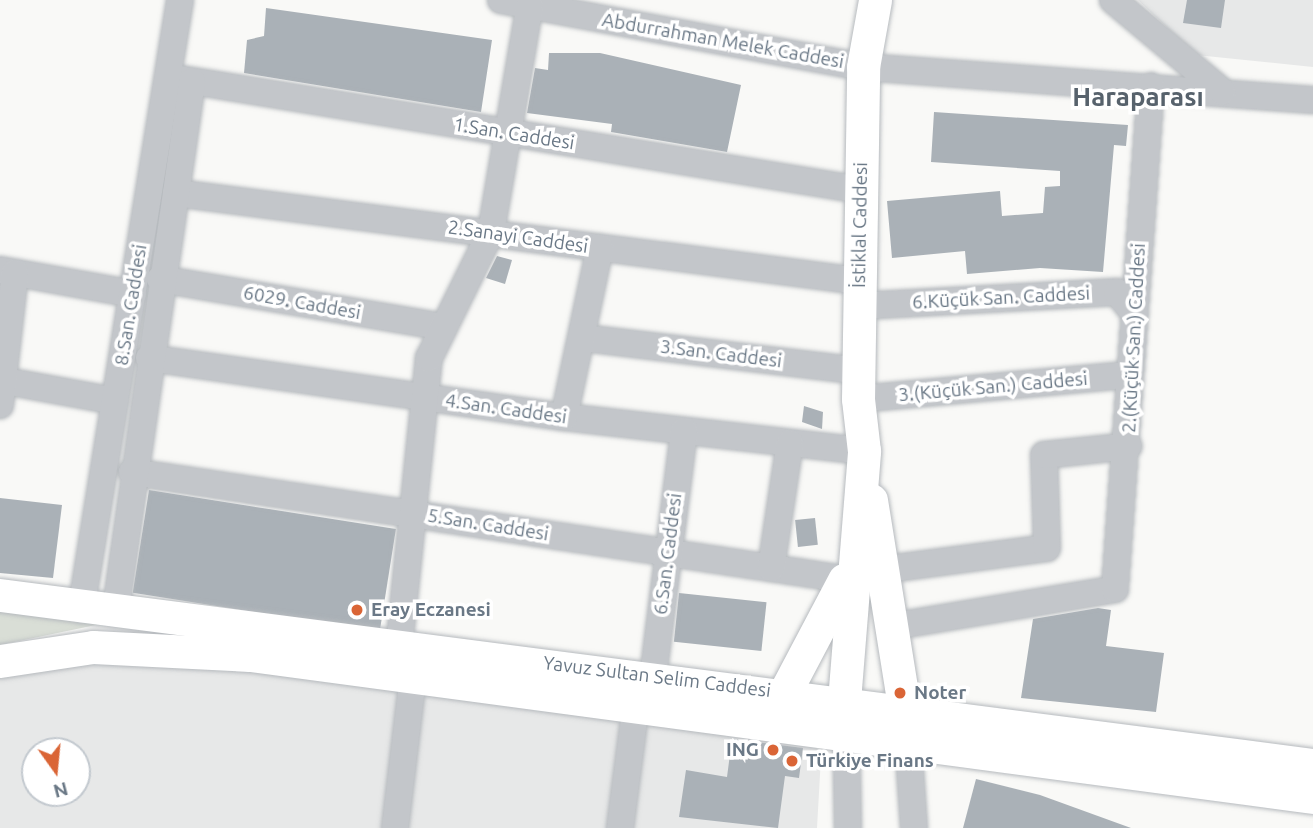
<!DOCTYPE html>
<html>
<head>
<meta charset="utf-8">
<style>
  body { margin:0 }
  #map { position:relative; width:1313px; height:828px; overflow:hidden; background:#f9f9f7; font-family:Ubuntu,sans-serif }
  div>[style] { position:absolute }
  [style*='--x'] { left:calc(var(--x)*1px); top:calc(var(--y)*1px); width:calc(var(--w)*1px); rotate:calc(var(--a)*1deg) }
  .built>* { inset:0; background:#e7e8e8 }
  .green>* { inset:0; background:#d9ded6 }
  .building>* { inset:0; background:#aab1b7; transform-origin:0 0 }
  .roads { filter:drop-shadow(0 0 2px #b6babe) drop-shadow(0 0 2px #b6babe) }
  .minor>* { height:26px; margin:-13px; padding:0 13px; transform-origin:13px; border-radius:13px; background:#c3c6ca }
  .major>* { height:33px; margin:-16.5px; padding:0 16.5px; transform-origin:16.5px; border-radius:16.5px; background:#fff }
  .dots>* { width:19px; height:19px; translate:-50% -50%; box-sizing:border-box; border:4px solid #fff; border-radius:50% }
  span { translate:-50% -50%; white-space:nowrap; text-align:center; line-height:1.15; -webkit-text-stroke:7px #fff; paint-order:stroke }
  .street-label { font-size:19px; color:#6a7886 }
  .poi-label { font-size:19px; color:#6a7886; font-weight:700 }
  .left { translate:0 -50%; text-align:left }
  .right { translate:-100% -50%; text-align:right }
  .district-label { font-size:26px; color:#57626c; font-weight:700 }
  .north { position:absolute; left:21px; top:737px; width:70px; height:70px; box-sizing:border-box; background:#fff; border:2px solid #c3c9cf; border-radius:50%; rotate:165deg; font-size:19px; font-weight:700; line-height:28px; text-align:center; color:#6a7886 }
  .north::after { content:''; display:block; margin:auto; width:24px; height:32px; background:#da6536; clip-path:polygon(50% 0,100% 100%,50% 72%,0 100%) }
</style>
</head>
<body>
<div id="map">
  <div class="built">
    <div style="clip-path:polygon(1138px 0,1313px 0,1313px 67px,1196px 55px)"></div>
    <div style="clip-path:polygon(evenodd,128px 644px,812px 738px,821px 757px,817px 828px,0 828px,0 675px,128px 644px,35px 751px,77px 751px,77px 793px,35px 793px,35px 751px)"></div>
  </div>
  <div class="green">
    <div style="clip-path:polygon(0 603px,134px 617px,0 645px)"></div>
  </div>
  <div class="building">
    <div style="clip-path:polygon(1187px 0,1225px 0,1221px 28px,1183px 23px)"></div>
    <div style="clip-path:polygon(266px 8px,492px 40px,481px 112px,244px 73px,247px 40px,264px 36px)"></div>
    <div style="clip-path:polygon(549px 53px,600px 53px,741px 85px,727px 152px,611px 132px,612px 124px,527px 113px,535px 68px,548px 70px)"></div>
    <div style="clip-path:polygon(934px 112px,1128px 125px,1126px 146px,1114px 145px,1103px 272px,1040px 268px,967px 274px,965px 251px,892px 258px,887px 201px,1000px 191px,1002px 216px,1043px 213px,1045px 187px,1060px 186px,1060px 171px,931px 162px)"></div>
    <div style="clip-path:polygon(497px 256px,512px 260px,505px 284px,486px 278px)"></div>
    <div style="clip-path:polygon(804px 406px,823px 412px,822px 429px,802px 422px)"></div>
    <div style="left:149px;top:490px;width:250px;height:104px;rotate:9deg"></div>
    <div style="clip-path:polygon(0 498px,62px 505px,53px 578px,0 573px)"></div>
    <div style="left:815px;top:518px;width:27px;height:20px;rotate:84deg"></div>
    <div style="left:679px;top:593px;width:88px;height:49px;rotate:6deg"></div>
    <div style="clip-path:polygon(1098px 608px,1111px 610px,1106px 646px,1164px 653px,1156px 712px,1021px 698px,1033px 619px)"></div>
    <div style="clip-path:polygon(732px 739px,803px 748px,799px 778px,785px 776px,778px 828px,679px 817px,686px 770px,727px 777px)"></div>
    <div style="clip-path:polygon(976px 779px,1040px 795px,1131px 828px,963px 828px)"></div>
  </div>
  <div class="roads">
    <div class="minor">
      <div style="--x:501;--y:0;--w:368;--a:10.5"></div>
      <div style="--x:863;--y:67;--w:451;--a:4.2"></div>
      <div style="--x:1113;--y:0;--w:142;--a:39.9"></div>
      <div style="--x:168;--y:77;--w:702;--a:9.26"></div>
      <div style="--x:176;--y:193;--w:689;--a:7.34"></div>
      <div style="--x:0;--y:270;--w:135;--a:10.2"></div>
      <div style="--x:160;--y:279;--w:288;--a:9.6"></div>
      <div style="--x:859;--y:306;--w:258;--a:-3.1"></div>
      <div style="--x:1117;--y:292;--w:26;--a:51"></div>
      <div style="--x:583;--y:338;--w:278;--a:6.8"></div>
      <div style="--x:149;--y:358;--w:419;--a:8.1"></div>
      <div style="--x:564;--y:417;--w:302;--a:6.5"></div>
      <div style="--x:0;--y:380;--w:117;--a:10.3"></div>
      <div style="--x:858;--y:399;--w:272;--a:-5.1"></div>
      <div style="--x:0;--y:405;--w:133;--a:-83.5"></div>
      <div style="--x:564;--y:417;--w:173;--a:-78"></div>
      <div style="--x:132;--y:472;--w:720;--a:8.55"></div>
      <div style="--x:771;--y:568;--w:126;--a:-81.4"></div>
      <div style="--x:880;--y:570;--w:168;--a:-7.5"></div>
      <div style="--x:1047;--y:548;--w:93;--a:-91.8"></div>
      <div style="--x:1044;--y:455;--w:85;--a:-6"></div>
      <div style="--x:81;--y:610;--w:618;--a:-80.78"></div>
      <div style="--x:115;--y:614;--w:538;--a:-81.76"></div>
      <div style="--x:889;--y:627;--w:229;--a:-9.5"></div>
      <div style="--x:1115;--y:589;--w:504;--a:-85.91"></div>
      <div style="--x:399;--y:647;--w:291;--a:-84.1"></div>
      <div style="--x:429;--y:358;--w:140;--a:-63.8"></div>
      <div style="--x:491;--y:232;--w:230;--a:-80.3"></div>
      <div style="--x:653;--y:677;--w:248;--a:-82.8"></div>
      <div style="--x:846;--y:716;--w:112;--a:89"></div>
      <div style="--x:907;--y:725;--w:103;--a:86.1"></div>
      <div style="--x:395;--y:828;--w:153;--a:-83.2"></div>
      <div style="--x:620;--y:828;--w:125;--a:-82.6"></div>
    </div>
    <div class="major">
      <div style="--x:871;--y:500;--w:215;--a:80.9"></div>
      <div style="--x:0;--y:595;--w:1324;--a:7.38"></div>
      <div style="--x:0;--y:661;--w:94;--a:-8.6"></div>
      <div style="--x:93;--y:647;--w:157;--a:2.9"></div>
      <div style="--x:250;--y:655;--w:1072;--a:7.61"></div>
      <div style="--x:785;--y:692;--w:127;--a:-62.2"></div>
      <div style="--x:844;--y:701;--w:251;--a:-85.4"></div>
      <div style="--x:864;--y:451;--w:52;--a:-96.6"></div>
      <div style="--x:858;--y:399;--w:332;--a:-89.1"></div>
      <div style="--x:863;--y:67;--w:68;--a:-79.8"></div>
    </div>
  </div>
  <div class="dots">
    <div style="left:357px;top:610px;background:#da6536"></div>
    <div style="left:900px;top:693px;background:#da6536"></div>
    <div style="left:773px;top:750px;background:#da6536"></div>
    <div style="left:792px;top:761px;background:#da6536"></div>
  </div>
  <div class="street-label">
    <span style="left:723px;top:41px;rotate:10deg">Abdurrahman Melek Caddesi</span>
    <span style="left:514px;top:134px;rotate:9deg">1.San. Caddesi</span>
    <span style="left:860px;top:225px;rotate:-89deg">İstiklal Caddesi</span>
    <span style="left:518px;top:237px;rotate:8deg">2.Sanayi Caddesi</span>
    <span style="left:1001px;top:298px;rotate:-3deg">6.Küçük San. Caddesi</span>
    <span style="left:302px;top:303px;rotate:10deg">6029. Caddesi</span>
    <span style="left:131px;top:305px;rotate:-81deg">8.San. Caddesi</span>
    <span style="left:1134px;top:338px;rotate:-87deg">2.(Küçük San.) Caddesi</span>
    <span style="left:721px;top:354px;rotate:7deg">3.San. Caddesi</span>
    <span style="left:993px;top:387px;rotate:-5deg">3.(Küçük San.) Caddesi</span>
    <span style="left:506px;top:409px;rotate:8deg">4.San. Caddesi</span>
    <span style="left:488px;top:525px;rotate:9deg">5.San. Caddesi</span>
    <span style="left:668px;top:554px;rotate:-83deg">6.San. Caddesi</span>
    <span style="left:657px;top:677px;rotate:7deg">Yavuz Sultan Selim Caddesi</span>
  </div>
  <div class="poi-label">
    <span class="left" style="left:371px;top:610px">Eray Eczanesi</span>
    <span class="left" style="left:914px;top:693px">Noter</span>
    <span class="right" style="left:759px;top:750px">ING</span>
    <span class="left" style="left:806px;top:761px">Türkiye Finans</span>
  </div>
  <div class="district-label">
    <span style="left:1138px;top:97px">Haraparası</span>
  </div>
  <div class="north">N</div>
</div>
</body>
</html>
